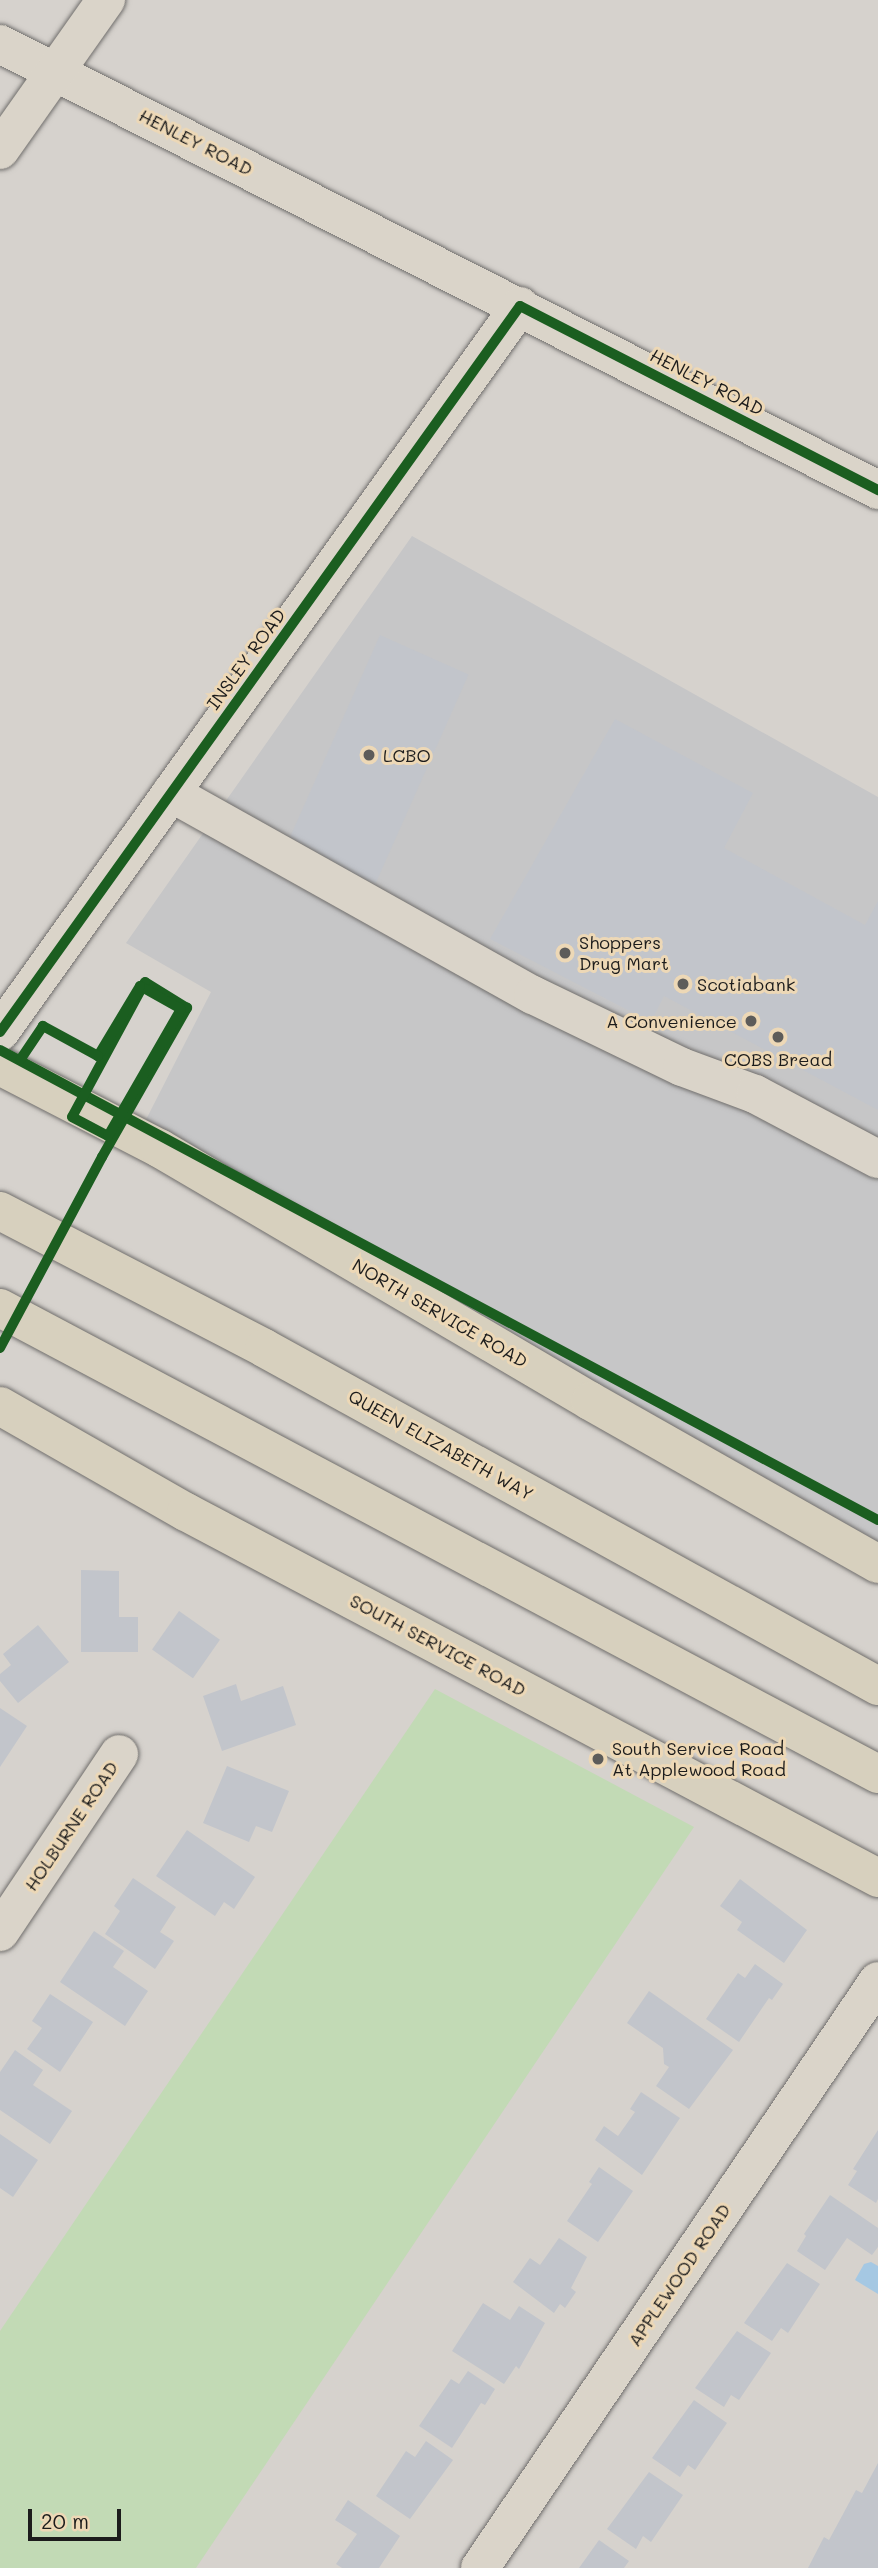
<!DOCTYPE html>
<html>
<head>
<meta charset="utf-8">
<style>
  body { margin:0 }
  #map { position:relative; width:878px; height:2568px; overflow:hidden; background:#d6d2cd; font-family:Mali,sans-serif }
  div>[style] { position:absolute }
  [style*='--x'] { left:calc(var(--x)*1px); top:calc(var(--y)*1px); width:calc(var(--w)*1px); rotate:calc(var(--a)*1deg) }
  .built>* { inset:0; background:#c6c6c7 }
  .green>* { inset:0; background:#c2dab5 }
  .water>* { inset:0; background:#a5c8e3 }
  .building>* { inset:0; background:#c2c5cb; transform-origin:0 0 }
  .roads { filter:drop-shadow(0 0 2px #706e6c) drop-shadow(0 0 2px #706e6c) }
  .minor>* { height:38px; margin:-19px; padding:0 19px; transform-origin:19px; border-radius:19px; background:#dad4c9 }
  .major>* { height:38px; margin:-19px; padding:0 19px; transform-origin:19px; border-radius:19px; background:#d7d0be }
  .highway>* { height:38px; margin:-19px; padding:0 19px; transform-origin:19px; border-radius:19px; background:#d7d0be }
  .cycleway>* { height:10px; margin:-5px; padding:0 5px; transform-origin:5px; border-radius:5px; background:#1b5e20 }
  .dots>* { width:19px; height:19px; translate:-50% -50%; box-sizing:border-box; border:4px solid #edd8b6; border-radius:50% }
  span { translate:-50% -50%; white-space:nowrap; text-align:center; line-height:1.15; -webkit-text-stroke:6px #edd8b6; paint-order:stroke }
  .street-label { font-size:18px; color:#1c1c1c }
  .poi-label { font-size:18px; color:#1c1c1c }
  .left { translate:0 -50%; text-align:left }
  .right { translate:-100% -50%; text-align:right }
  .scale { position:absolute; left:28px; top:2509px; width:93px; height:32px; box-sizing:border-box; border:4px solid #1c1c1c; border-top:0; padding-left:9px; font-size:21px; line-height:24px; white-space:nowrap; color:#1c1c1c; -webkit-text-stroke:5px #edd8b6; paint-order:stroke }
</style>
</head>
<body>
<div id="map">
  <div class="built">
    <div style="clip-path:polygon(412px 536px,878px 797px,878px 1550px,130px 1151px,211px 992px,126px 943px)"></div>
  </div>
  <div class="green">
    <div style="clip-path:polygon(435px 1689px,694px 1827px,196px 2568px,0 2568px,0 2331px)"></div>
  </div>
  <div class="water">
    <div style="clip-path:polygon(871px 2262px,878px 2266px,878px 2294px,855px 2280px,864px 2264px)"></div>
  </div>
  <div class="building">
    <div style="left:380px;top:635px;width:97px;height:229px;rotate:24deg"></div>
    <div style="clip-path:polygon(615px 719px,753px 793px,724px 848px,865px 925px,878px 901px,878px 1110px,664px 996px,651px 1022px,490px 939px)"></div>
    <div style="clip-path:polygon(81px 1570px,119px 1571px,119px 1617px,138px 1617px,138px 1652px,81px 1652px)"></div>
    <div style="left:179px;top:1611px;width:50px;height:47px;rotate:35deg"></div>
    <div style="clip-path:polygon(38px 1625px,69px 1662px,18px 1703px,0 1681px,0 1674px,11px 1665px,3px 1654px)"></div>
    <div style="clip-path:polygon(236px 1684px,241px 1701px,283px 1686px,296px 1725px,222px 1751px,203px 1696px)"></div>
    <div style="clip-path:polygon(0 1708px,27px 1726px,0 1767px)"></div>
    <div style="clip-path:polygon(227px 1766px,289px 1791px,272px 1832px,256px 1826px,249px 1842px,203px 1823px)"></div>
    <div style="clip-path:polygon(187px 1830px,255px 1877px,234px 1909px,224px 1902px,215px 1916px,156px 1876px)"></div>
    <div style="clip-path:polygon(133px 1878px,176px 1907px,160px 1932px,174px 1941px,155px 1969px,105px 1934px,120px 1911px,114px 1906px)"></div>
    <div style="clip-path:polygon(740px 1879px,807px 1930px,784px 1963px,737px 1930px,742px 1922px,720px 1906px)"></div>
    <div style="clip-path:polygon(94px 1931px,124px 1951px,113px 1967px,148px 1991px,125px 2026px,60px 1982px)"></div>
    <div style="clip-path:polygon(755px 1964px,783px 1984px,772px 2000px,769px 1998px,739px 2042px,706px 2019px,738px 1973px,745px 1978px)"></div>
    <div style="clip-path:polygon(649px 1991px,733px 2050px,689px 2109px,656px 2086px,669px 2067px,664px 2064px,663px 2048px,627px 2023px)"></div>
    <div style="clip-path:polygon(50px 1994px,93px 2022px,60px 2072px,27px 2049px,42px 2028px,32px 2021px)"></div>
    <div style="clip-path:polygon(15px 2050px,43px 2070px,33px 2085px,72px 2111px,50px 2144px,0 2110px,0 2072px)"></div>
    <div style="clip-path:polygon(641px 2092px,680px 2118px,642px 2175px,595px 2140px,604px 2126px,618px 2136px,635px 2112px,630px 2109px)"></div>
    <div style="clip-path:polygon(878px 2130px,878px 2199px,876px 2203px,848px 2185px,857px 2171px,853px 2169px)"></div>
    <div style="clip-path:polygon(0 2134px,38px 2160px,13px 2197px,0 2188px)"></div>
    <div style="clip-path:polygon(599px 2167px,633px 2191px,598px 2242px,567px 2221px,592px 2184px,589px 2182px)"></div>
    <div style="clip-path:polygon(830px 2195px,878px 2228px,878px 2247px,872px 2255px,847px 2238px,825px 2270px,797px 2251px,806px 2236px,804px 2234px)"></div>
    <div style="clip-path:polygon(559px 2238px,587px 2257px,571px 2288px,576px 2292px,565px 2308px,560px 2304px,554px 2313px,513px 2282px,530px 2258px,540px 2265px)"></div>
    <div style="clip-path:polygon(787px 2263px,820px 2284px,788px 2333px,781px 2328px,772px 2341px,744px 2323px)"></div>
    <div style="clip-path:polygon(483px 2303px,510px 2320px,519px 2306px,545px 2323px,519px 2369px,516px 2366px,504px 2384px,452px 2351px)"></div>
    <div style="clip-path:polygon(737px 2331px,771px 2353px,739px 2400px,731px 2395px,724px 2407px,695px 2388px)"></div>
    <div style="clip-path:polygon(468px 2371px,495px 2389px,485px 2405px,481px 2403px,452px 2448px,419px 2426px,451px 2379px,459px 2384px)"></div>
    <div style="clip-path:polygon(694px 2400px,727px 2423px,695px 2470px,688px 2465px,680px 2477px,652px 2458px)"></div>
    <div style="clip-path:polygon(426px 2441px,453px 2460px,410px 2519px,376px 2496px,406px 2451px,415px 2457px)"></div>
    <div style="clip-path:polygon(878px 2463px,878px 2568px,808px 2568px,824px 2537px,829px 2540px,856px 2490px,862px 2493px)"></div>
    <div style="clip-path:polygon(649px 2472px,683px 2495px,651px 2542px,643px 2536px,636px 2549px,607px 2529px)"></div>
    <div style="clip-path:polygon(348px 2500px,400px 2536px,379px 2568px,342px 2568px,336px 2564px,357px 2534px,335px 2520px)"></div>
    <div style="clip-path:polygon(599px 2540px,629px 2561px,624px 2568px,579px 2568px)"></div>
  </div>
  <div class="roads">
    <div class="minor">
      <div style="--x:0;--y:44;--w:985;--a:26.93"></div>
      <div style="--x:0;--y:150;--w:184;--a:-54.8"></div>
      <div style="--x:171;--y:793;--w:415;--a:29.2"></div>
      <div style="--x:533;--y:995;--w:165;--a:25.8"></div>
      <div style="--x:682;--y:1067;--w:78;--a:20.3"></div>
      <div style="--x:755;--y:1094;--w:139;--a:27.9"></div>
      <div style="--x:0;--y:1032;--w:893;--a:-54.39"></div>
      <div style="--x:0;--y:1932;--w:214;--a:-56.2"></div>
      <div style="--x:480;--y:2568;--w:709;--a:-55.86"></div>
    </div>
    <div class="major">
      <div style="--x:0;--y:1066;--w:179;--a:27.3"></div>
      <div style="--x:159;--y:1148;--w:500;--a:30.4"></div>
      <div style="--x:590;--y:1401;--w:331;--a:29.5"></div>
      <div style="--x:0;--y:1406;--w:214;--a:29.7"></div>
      <div style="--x:186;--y:1512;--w:783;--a:27.87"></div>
    </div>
    <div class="highway">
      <div style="--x:0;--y:1211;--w:297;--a:27.4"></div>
      <div style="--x:264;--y:1348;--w:701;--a:28.83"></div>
      <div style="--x:0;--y:1308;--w:994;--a:27.96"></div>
    </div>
  </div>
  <div class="cycleway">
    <div style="--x:0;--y:1032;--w:893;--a:-54.39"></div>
    <div style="--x:520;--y:306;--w:403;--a:27.2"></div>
    <div style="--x:0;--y:1050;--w:996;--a:28.16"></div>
    <div style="--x:0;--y:1348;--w:217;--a:-61.9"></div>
    <div style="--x:102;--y:1157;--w:172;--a:-60.3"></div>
    <div style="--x:187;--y:1008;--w:49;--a:-148.2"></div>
    <div style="--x:145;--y:982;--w:153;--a:118.4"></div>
    <div style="--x:72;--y:1117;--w:41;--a:27.8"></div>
    <div style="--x:108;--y:1136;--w:146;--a:-60.1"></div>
    <div style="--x:181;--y:1009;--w:47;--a:-150.7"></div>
    <div style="--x:140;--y:986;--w:82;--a:121"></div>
    <div style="--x:98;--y:1056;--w:63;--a:-151.4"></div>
    <div style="--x:43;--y:1026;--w:40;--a:124"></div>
  </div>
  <div class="dots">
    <div style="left:369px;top:755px;background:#5d5c5a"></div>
    <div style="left:565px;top:953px;background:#5d5c5a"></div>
    <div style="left:683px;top:984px;background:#5d5c5a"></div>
    <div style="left:751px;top:1021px;background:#5d5c5a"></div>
    <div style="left:778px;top:1037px;background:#5d5c5a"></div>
    <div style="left:598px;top:1759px;background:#5d5c5a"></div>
  </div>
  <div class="street-label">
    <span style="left:196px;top:142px;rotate:27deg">HENLEY ROAD</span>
    <span style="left:707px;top:382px;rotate:27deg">HENLEY ROAD</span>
    <span style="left:246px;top:659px;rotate:-54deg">INSLEY ROAD</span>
    <span style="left:440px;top:1313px;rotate:30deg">NORTH SERVICE ROAD</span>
    <span style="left:441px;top:1445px;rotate:29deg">QUEEN ELIZABETH WAY</span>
    <span style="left:438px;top:1645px;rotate:28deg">SOUTH SERVICE ROAD</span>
    <span style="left:71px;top:1826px;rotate:-56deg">HOLBURNE ROAD</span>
    <span style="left:679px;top:2275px;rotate:-56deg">APPLEWOOD ROAD</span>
  </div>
  <div class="poi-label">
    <span class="left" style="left:383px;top:755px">LCBO</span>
    <span class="left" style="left:579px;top:953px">Shoppers<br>Drug Mart</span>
    <span class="left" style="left:697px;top:984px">Scotiabank</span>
    <span class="right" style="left:737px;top:1021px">A Convenience</span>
    <span style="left:778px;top:1059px">COBS Bread</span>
    <span class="left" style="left:612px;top:1759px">South Service Road<br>At Applewood Road</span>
  </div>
  <div class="scale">20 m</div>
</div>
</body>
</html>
